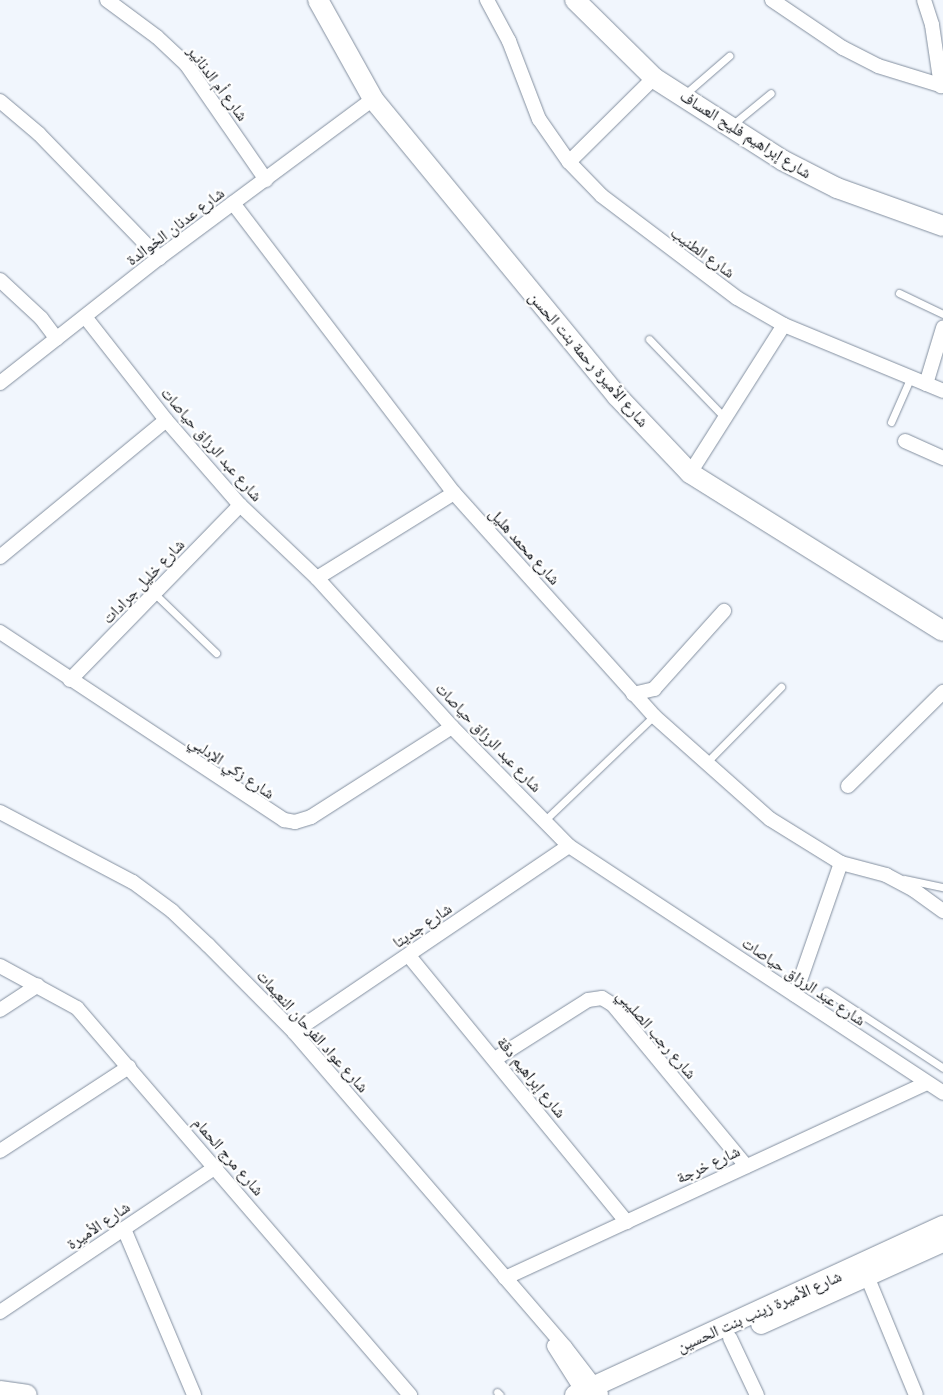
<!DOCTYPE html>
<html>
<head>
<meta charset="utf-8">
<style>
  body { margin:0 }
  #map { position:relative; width:943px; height:1395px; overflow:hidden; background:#f1f6fd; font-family:"Archivo Narrow","Noto Naskh Arabic",sans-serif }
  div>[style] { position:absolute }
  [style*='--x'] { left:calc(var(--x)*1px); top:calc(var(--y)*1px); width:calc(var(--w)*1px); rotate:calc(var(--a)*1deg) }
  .roads { filter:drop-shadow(0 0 1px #838f9f) drop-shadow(0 0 1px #838f9f) }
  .lane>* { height:7px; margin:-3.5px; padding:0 3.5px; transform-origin:3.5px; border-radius:3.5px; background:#fff }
  .street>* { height:14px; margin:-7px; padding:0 7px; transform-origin:7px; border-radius:7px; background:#fff }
  .secondary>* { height:20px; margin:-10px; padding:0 10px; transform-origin:10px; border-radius:10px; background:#fff }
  span { translate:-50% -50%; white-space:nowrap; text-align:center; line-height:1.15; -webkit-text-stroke:4.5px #fff; paint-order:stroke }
  .street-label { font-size:16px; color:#0a0e14 }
</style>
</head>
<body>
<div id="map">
  <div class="roads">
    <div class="lane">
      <div style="--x:684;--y:95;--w:60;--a:-40.9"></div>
      <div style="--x:732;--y:125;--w:50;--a:-39.4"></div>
      <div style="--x:899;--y:293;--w:49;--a:25.5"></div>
      <div style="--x:649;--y:339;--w:110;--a:46.1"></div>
      <div style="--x:891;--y:422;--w:47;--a:-66.2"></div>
      <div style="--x:155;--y:594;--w:85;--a:44"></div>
      <div style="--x:706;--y:763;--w:107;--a:-45.4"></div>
      <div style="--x:545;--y:820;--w:151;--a:-43.7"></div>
      <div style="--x:904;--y:879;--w:40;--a:12"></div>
      <div style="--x:826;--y:991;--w:140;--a:33.3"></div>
      <div style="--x:497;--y:1392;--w:4;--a:45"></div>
    </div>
    <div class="street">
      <div style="--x:107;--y:0;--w:62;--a:36.5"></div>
      <div style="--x:157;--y:37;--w:40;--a:43"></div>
      <div style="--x:186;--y:64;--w:141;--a:55.4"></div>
      <div style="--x:487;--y:0;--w:47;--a:61.8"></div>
      <div style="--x:509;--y:41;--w:84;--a:69"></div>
      <div style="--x:539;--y:119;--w:52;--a:55.1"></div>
      <div style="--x:569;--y:162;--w:47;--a:45.9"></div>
      <div style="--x:602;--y:196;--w:169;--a:37.1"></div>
      <div style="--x:737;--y:298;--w:54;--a:29.9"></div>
      <div style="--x:784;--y:325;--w:172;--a:22.5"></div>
      <div style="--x:772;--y:0;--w:86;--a:34.1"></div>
      <div style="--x:843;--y:48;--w:39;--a:27"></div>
      <div style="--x:878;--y:66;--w:68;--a:17.1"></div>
      <div style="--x:924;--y:0;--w:26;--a:72"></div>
      <div style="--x:932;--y:25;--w:62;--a:81.6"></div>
      <div style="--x:0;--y:101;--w:51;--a:40.2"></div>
      <div style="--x:39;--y:134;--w:173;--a:45.9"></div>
      <div style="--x:569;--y:162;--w:120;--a:-44.7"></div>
      <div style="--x:233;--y:203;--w:365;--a:52.7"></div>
      <div style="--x:454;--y:493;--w:300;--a:48.1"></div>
      <div style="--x:654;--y:716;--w:155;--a:41.6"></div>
      <div style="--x:770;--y:819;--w:84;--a:31.8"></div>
      <div style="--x:841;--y:863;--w:47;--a:14.9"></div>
      <div style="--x:886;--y:875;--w:32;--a:28"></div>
      <div style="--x:914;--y:890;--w:36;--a:36"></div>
      <div style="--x:0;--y:280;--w:56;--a:42.8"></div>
      <div style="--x:41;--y:318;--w:26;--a:53"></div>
      <div style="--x:86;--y:318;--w:130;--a:51.9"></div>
      <div style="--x:166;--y:420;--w:113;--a:49"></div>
      <div style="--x:240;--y:505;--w:106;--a:43.5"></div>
      <div style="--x:317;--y:578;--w:201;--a:47.8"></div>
      <div style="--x:452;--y:727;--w:167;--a:45.5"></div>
      <div style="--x:569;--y:846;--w:448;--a:33.4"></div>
      <div style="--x:0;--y:383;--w:202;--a:-38.2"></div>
      <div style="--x:159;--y:258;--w:267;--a:-36.6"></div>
      <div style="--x:926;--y:384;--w:59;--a:-73.1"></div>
      <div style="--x:905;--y:441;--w:42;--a:24.1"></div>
      <div style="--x:690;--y:473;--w:175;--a:-57.6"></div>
      <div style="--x:0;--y:557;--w:215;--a:-39.5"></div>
      <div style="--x:317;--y:578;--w:161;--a:-31.8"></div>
      <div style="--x:0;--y:632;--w:341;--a:33.5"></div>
      <div style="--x:284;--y:820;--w:11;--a:10"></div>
      <div style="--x:295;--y:822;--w:17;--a:-17"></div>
      <div style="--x:311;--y:817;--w:167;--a:-32.6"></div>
      <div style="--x:70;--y:680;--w:244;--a:-45.8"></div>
      <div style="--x:633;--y:694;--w:22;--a:-13"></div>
      <div style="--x:654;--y:689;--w:105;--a:-48.1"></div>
      <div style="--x:848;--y:786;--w:134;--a:-44.7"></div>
      <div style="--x:0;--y:812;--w:150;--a:27.8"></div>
      <div style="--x:133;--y:882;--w:49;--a:36.6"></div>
      <div style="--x:172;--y:911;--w:50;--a:43.4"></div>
      <div style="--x:208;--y:945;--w:122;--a:45.3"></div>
      <div style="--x:294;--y:1032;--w:416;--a:49.3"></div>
      <div style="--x:565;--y:1347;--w:59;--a:52.5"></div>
      <div style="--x:409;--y:956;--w:344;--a:50.7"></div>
      <div style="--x:0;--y:966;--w:88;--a:28.6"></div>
      <div style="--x:77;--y:1008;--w:511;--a:49.29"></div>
      <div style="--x:795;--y:995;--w:140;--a:-70.8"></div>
      <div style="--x:0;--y:1010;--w:45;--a:-33.3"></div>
      <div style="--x:294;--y:1032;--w:332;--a:-34.1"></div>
      <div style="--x:495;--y:1059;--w:110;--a:-32.4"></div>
      <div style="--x:588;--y:1000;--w:14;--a:-8"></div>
      <div style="--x:602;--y:998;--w:13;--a:32"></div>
      <div style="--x:613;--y:1005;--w:209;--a:50.4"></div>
      <div style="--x:0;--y:1151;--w:154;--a:-33.1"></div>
      <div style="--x:124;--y:1229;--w:180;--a:67.1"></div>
      <div style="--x:864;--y:1269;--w:136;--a:67.6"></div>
      <div style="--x:505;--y:1278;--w:465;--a:-24.8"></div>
      <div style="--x:0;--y:1312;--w:260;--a:-33.9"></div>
      <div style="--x:730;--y:1338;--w:63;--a:64.7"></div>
      <div style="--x:554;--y:1346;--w:58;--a:57.7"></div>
    </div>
    <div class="secondary">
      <div style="--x:318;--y:0;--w:113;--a:60.9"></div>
      <div style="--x:373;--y:99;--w:384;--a:50.6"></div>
      <div style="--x:617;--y:396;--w:106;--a:46.5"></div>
      <div style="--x:690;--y:473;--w:298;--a:32"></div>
      <div style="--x:575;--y:0;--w:111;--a:44.6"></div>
      <div style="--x:654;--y:78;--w:152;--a:32.6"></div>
      <div style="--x:782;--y:160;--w:62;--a:27"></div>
      <div style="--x:837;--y:188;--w:113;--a:19.7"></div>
      <div style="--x:761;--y:1324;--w:200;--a:-24.3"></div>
      <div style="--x:0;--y:1391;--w:27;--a:8"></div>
      <div style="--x:575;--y:1395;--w:405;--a:-24.7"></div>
    </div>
  </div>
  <div class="street-label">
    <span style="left:218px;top:83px;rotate:53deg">شارع أم الدنانير</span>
    <span style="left:746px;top:134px;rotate:32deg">شارع إبراهيم فليح العساف</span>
    <span style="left:175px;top:226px;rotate:-37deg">شارع عدنان الخوالدة</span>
    <span style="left:703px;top:252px;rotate:36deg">شارع الطنيب</span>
    <span style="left:589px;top:359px;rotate:49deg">شارع الأميرة رحمة بنت الحسن</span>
    <span style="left:212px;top:444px;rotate:49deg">شارع عبد الرزاق حياصات</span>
    <span style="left:525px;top:546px;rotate:48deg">شارع محمد هليل</span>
    <span style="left:143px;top:581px;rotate:-46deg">شارع خليل جرادات</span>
    <span style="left:489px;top:737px;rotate:46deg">شارع عبد الرزاق حياصات</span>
    <span style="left:232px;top:767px;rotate:34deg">شارع زكي الإدلبي</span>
    <span style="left:422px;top:925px;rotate:-34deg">شارع جديتا</span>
    <span style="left:804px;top:981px;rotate:34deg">شارع عبد الرزاق حياصات</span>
    <span style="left:313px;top:1031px;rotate:48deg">شارع عواد الفرحان النعيمات</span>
    <span style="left:657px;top:1034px;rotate:49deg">شارع رجب الصليبي</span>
    <span style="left:532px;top:1077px;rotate:51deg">شارع إبراهيم دقة</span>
    <span style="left:229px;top:1156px;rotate:49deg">شارع مرج الحمام</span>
    <span style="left:708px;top:1164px;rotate:-25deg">شارع خرجة</span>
    <span style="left:98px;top:1225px;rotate:-34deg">شارع الأميرة</span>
    <span style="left:759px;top:1311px;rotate:-24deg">شارع الأميرة زينب بنت الحسين</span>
  </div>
</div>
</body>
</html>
